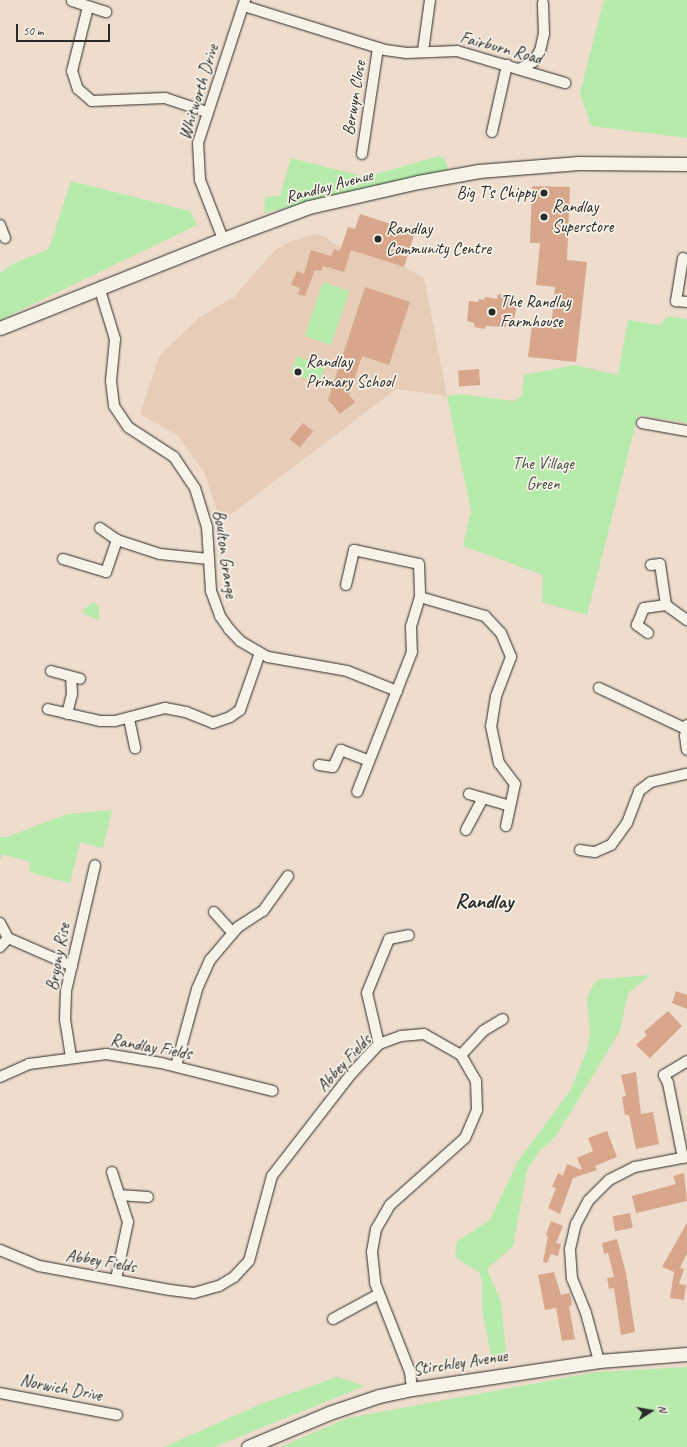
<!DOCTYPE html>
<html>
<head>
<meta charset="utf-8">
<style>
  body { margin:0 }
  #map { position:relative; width:687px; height:1447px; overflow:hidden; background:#eedccc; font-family:Caveat,sans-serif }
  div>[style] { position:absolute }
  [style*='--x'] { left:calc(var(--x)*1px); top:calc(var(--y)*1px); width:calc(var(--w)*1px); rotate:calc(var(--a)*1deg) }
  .built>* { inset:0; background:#e7ccb8 }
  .green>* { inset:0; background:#b7ebac; transform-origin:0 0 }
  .building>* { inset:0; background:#d8a78b; transform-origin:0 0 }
  .roads { filter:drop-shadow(0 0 1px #2b2b2b) drop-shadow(0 0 1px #2b2b2b) }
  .minor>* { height:10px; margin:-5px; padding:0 5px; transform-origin:5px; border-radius:5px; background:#f7f3e8 }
  .tertiary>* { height:13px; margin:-6.5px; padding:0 6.5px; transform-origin:6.5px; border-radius:6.5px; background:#f7f3e8 }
  .dots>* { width:11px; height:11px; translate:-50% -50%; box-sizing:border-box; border:2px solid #f7f3e8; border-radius:50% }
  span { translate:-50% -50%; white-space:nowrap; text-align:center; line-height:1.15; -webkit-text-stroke:3.5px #f7f3e8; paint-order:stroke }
  .street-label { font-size:17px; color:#2b2b2b }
  .poi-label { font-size:17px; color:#2b2b2b }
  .right { translate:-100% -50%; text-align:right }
  .left { translate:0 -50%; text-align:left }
  .park-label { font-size:17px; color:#475145 }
  .district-label { font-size:21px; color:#2b2b2b; font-weight:700 }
  .north { position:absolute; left:631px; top:1391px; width:40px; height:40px; -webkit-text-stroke:3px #f7f3e8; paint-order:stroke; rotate:79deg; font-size:11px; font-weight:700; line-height:16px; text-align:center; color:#2b2b2b }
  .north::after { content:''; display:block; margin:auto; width:14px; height:18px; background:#2b2b2b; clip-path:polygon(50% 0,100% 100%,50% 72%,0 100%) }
  .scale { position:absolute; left:16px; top:24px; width:94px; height:18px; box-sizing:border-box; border:2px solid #2b2b2b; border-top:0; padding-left:5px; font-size:12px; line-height:14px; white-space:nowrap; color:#2b2b2b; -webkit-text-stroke:3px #f7f3e8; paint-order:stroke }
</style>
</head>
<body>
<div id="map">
  <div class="built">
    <div style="clip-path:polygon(314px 234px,326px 237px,332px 243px,404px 267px,424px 278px,447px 396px,396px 389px,221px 522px,204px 472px,177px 435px,140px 414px,160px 355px,200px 317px,234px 297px,275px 250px,287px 243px)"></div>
  </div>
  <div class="green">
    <div style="clip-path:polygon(604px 0,687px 0,687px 138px,591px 126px,580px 93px)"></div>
    <div style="clip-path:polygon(439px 156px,446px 160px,448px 171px,264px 213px,265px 197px,280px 196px,291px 158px,366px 177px)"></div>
    <div style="clip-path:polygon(71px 181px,190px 211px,197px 225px,0 320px,0 273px,13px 264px,49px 249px)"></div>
    <div style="left:323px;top:282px;width:28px;height:57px;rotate:19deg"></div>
    <div style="clip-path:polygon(669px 316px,687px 319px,687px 423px,638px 415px,587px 615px,542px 602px,543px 575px,463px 546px,471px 511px,447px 396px,460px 394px,514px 401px,522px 396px,524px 375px,575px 365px,618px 375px,628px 320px,659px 325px)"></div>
    <div style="left:297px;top:356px;width:30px;height:18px;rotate:21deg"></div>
    <div style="clip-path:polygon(93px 602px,99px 606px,99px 620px,84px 614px,83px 610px)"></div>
    <div style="clip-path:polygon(112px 810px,103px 848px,80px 842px,70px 883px,29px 872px,30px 862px,3px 854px,0 860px,0 837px,7px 837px,67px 814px)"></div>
    <div style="clip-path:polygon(651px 975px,628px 993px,620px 1031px,556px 1136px,538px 1153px,527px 1170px,513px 1246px,487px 1269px,501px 1302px,507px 1360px,492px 1361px,482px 1309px,482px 1280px,479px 1272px,455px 1257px,457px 1241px,490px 1220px,518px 1161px,570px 1091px,587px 1050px,590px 1034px,587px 999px,594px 983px,601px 979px)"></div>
    <div style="clip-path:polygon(687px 1367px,687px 1447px,280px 1447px,348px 1418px,596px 1372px)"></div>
    <div style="clip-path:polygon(337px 1377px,365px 1386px,214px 1447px,164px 1447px,261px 1404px)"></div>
  </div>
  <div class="building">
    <div style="clip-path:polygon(532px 186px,570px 187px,567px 260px,587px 262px,576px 362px,528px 357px,532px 326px,551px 328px,555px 287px,536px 285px,540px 243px,530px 243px)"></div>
    <div style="clip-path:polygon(360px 214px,415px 232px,404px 267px,351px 250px,344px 272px,323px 266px,321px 271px,315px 270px,305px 296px,298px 294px,300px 288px,291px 285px,297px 271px,304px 274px,311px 250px,331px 256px,334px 249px,340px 251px,348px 227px,355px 229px)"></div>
    <div style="clip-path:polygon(365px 287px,410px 302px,389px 365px,362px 356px,349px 395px,355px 402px,340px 414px,328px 400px)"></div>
    <div style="clip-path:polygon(498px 294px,511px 296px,511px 303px,517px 304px,514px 320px,507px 319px,506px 327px,486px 326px,485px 329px,474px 327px,474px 323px,467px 321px,469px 301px,478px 302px,479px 299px,484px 300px,485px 297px,497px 299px)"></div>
    <div style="left:479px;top:369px;width:16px;height:21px;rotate:86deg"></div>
    <div style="left:303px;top:423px;width:13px;height:21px;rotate:39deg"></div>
    <div style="clip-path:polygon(676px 991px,687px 995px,687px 1009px,672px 1003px)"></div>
    <div style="clip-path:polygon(668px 1011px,682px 1026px,650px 1058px,636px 1045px,647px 1035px,644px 1032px)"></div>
    <div style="clip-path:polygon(636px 1072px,641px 1114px,653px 1112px,659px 1144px,636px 1149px,629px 1115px,625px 1115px,622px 1097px,626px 1096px,621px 1075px)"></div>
    <div style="clip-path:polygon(607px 1131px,617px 1157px,595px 1166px,597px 1170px,573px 1178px,560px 1214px,548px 1208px,556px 1188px,552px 1187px,558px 1173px,563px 1176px,567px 1164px,582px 1170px,577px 1158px,593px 1151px,588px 1138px)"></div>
    <div style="clip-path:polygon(684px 1173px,687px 1201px,636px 1213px,632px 1196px,676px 1184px,673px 1176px)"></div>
    <div style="left:630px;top:1213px;width:15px;height:18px;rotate:79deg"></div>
    <div style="clip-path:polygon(551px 1221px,563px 1226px,556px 1243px,561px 1244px,558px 1256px,551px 1254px,547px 1263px,543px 1262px,548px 1236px,546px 1235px)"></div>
    <div style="clip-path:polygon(687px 1223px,687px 1253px,680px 1268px,684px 1269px,679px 1284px,686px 1285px,684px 1300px,670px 1298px,674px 1272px,662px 1267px)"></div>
    <div style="clip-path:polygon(617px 1239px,626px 1273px,635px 1332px,621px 1335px,614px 1288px,609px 1289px,607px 1278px,614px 1277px,608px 1253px,604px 1254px,602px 1243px)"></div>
    <div style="clip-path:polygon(554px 1272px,561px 1295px,570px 1293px,572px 1305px,569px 1306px,575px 1339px,562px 1341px,556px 1308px,545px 1310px,538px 1275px)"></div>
  </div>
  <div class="roads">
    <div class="minor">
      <div style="--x:72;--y:1;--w:36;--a:18"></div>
      <div style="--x:244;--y:6;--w:148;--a:17.3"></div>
      <div style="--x:385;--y:50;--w:22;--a:8"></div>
      <div style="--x:407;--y:53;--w:50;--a:-2.3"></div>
      <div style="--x:457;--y:51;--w:113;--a:16.5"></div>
      <div style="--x:88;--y:7;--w:66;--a:104"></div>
      <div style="--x:72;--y:71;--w:19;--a:72"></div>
      <div style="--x:78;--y:89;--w:18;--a:41"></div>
      <div style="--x:92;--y:101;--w:73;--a:-2.4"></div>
      <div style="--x:165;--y:98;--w:44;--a:18.4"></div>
      <div style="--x:423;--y:51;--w:51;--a:-82.2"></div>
      <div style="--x:519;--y:69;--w:16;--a:-27"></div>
      <div style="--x:533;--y:62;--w:13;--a:-58"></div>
      <div style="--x:540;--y:51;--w:17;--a:-77"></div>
      <div style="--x:544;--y:34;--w:31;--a:-92"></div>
      <div style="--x:492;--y:132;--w:69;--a:-77.4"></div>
      <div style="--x:362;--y:154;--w:107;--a:-81.4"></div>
      <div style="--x:0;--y:225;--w:14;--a:69"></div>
      <div style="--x:223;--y:239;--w:63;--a:-111.3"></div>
      <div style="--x:200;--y:180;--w:37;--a:-93"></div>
      <div style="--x:198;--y:143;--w:151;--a:-71.8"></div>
      <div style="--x:683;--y:258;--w:44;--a:99.2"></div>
      <div style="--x:676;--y:301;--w:11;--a:5"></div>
      <div style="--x:100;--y:290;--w:51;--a:73"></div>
      <div style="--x:115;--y:339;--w:42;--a:95.4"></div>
      <div style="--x:111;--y:381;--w:25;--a:83"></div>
      <div style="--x:114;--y:406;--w:25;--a:56"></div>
      <div style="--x:128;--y:427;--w:55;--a:33.1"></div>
      <div style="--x:174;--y:457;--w:37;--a:56"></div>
      <div style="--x:195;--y:488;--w:41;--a:72.9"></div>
      <div style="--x:207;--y:527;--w:64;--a:86.4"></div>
      <div style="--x:211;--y:591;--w:27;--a:70"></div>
      <div style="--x:220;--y:616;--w:16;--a:55"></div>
      <div style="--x:229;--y:629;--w:16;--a:47"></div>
      <div style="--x:240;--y:641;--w:32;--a:30"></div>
      <div style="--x:268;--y:657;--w:80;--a:10"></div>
      <div style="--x:347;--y:671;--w:54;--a:21.8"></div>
      <div style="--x:642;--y:423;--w:46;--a:10.1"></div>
      <div style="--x:100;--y:528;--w:21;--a:35"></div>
      <div style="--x:117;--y:540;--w:45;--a:18"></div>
      <div style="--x:160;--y:554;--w:49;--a:5.8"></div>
      <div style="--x:63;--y:559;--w:45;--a:16.8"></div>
      <div style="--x:106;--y:572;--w:34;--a:-71"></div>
      <div style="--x:651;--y:565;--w:9;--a:-6"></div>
      <div style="--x:660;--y:564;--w:41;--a:81.7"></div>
      <div style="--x:346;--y:585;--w:36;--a:-77"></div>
      <div style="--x:354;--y:550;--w:66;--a:12.2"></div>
      <div style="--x:419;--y:564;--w:33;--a:88"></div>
      <div style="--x:420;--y:597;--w:31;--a:107"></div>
      <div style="--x:411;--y:627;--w:25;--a:88"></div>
      <div style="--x:412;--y:652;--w:150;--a:111.4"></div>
      <div style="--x:420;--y:597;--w:68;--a:16.3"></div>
      <div style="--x:485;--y:616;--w:23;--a:47"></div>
      <div style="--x:501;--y:633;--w:26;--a:67"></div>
      <div style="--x:511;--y:657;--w:42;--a:111"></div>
      <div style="--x:496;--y:696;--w:30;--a:99"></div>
      <div style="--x:491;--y:726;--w:38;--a:78"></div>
      <div style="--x:499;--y:763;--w:26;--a:53"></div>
      <div style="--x:515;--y:784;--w:43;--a:102.1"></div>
      <div style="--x:648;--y:633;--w:14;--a:-144"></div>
      <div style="--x:637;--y:625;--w:18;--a:-68"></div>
      <div style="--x:644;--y:608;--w:22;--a:-8"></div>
      <div style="--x:666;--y:605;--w:26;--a:36"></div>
      <div style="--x:51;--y:671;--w:30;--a:15"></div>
      <div style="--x:599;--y:688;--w:96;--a:25.2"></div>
      <div style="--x:48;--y:709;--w:53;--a:13"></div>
      <div style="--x:100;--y:721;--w:15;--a:0"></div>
      <div style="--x:115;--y:721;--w:52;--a:-14.6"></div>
      <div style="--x:165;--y:708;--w:21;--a:11"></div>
      <div style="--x:186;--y:712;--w:29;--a:22"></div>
      <div style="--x:213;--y:723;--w:18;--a:-19"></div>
      <div style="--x:230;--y:717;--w:12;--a:-35"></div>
      <div style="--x:240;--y:710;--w:60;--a:-70.7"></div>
      <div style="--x:67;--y:714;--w:21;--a:-76"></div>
      <div style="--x:72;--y:694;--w:17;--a:-93"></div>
      <div style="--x:129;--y:719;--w:30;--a:78"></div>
      <div style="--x:687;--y:725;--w:11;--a:100"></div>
      <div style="--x:685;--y:736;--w:14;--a:82"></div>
      <div style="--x:319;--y:765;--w:14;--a:8"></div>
      <div style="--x:333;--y:767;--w:19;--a:-65"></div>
      <div style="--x:341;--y:750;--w:30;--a:21"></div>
      <div style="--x:469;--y:794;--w:43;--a:16.3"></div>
      <div style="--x:466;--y:830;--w:36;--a:-62"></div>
      <div style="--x:580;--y:850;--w:15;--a:8"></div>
      <div style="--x:595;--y:852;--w:17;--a:-24"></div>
      <div style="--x:611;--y:845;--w:27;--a:-54"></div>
      <div style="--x:627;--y:823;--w:34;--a:-69"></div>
      <div style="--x:639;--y:791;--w:15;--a:-37"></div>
      <div style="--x:651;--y:782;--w:37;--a:-13"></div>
      <div style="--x:214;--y:912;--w:28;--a:48"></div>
      <div style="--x:0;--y:923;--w:17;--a:62"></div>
      <div style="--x:8;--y:938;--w:70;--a:23.6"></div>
      <div style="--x:0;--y:947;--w:12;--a:-48"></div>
      <div style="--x:379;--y:1044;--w:52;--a:-103.2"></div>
      <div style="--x:367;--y:993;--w:58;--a:-67.8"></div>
      <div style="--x:389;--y:939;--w:20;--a:-11"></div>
      <div style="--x:461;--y:1055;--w:33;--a:-47"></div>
      <div style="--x:483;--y:1031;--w:23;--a:-31"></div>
      <div style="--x:71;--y:1057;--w:37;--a:-99"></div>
      <div style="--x:65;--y:1020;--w:29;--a:-88"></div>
      <div style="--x:66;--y:991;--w:129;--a:-77"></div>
      <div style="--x:176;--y:1066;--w:80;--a:-74.7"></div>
      <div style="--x:197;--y:989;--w:32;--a:-66"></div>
      <div style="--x:210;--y:960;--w:43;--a:-49.7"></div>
      <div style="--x:238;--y:927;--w:30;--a:-33"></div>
      <div style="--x:263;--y:911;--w:43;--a:-54.5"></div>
      <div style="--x:0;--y:1077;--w:32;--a:-24"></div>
      <div style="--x:29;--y:1064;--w:78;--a:-7.4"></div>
      <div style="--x:106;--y:1054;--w:56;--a:9.3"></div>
      <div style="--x:161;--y:1063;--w:115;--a:14"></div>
      <div style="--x:683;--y:1158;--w:76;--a:-101.3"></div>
      <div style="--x:668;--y:1083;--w:9;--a:-117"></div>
      <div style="--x:664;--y:1075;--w:27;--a:-31"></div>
      <div style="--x:112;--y:1172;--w:52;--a:72.3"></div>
      <div style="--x:128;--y:1222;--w:58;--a:101.9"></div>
      <div style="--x:119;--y:1195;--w:29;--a:4"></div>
      <div style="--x:0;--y:1250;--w:42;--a:22.3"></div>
      <div style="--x:39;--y:1266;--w:133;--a:10.4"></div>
      <div style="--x:170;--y:1290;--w:24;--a:7"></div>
      <div style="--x:194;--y:1293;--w:26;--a:-16"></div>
      <div style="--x:219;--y:1286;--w:17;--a:-31"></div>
      <div style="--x:234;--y:1277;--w:22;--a:-47"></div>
      <div style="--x:249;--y:1261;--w:88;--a:-74.9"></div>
      <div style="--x:272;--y:1176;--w:130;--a:-52.2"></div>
      <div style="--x:352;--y:1073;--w:40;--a:-47"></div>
      <div style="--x:379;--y:1044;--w:23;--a:-20"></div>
      <div style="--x:401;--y:1036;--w:23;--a:-5"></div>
      <div style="--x:424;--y:1034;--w:43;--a:29.6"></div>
      <div style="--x:461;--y:1055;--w:30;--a:60"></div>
      <div style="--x:476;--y:1081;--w:29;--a:88"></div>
      <div style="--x:477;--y:1110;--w:30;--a:113"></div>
      <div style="--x:465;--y:1138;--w:101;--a:138.2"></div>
      <div style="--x:390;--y:1205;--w:28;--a:120"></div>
      <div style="--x:376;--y:1229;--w:23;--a:100"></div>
      <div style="--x:372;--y:1252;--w:31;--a:84"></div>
      <div style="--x:375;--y:1283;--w:96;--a:68.5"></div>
      <div style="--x:410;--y:1372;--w:17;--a:83"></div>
      <div style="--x:333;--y:1319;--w:52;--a:-28.5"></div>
      <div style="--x:599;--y:1361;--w:50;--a:-105.2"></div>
      <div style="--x:586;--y:1313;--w:37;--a:-112"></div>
      <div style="--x:572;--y:1279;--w:30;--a:-94"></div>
      <div style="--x:570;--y:1249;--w:26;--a:-77"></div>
      <div style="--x:576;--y:1224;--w:27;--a:-62"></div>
      <div style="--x:589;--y:1200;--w:28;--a:-45"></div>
      <div style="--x:609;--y:1180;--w:29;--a:-27"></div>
      <div style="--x:635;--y:1167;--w:53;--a:-10.9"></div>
      <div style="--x:0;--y:1393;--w:119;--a:10.6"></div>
    </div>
    <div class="tertiary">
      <div style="--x:0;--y:328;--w:240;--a:-21.8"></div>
      <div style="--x:223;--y:239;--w:92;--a:-20.4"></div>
      <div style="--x:309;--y:207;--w:112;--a:-12.9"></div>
      <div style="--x:418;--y:182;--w:62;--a:-10.2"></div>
      <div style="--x:479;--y:171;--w:100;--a:-4.6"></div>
      <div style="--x:579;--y:163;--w:108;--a:0.5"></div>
      <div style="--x:248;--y:1447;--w:88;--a:-22.8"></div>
      <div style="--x:329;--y:1413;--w:53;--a:-18.8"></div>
      <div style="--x:379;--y:1396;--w:34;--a:-12"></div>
      <div style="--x:412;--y:1389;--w:189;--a:-8.5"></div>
      <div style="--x:599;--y:1361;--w:88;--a:-4.5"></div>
    </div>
  </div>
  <div class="dots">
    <div style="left:544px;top:193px;background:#2b2b2b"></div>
    <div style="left:544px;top:217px;background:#2b2b2b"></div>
    <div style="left:378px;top:239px;background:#2b2b2b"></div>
    <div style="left:492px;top:312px;background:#2b2b2b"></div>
    <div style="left:298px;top:372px;background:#2b2b2b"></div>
  </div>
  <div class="street-label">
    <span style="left:501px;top:48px;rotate:15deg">Fairburn Road</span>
    <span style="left:199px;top:92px;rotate:-73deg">Whitworth Drive</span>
    <span style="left:354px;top:98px;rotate:-81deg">Berwyn Close</span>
    <span style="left:329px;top:186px;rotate:-15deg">Randlay Avenue</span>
    <span style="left:225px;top:554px;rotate:82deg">Boulton Grange</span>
    <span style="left:58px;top:957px;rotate:-79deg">Bryony Rise</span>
    <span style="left:151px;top:1047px;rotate:10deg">Randlay Fields</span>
    <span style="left:344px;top:1063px;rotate:-47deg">Abbey Fields</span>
    <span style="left:101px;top:1261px;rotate:10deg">Abbey Fields</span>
    <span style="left:460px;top:1363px;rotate:-9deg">Stirchley Avenue</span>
    <span style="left:61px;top:1388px;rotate:11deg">Norwich Drive</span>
  </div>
  <div class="poi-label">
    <span class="right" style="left:536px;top:193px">Big T's Chippy</span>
    <span class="left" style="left:552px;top:217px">Randlay<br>Superstore</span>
    <span class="left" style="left:386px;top:239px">Randlay<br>Community Centre</span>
    <span class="left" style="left:500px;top:312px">The Randlay<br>Farmhouse</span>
    <span class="left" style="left:306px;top:372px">Randlay<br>Primary School</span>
  </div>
  <div class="park-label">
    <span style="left:543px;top:474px">The Village<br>Green</span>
  </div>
  <div class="district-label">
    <span style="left:484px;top:901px">Randlay</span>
  </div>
  <div class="north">N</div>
  <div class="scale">50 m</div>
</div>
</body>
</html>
